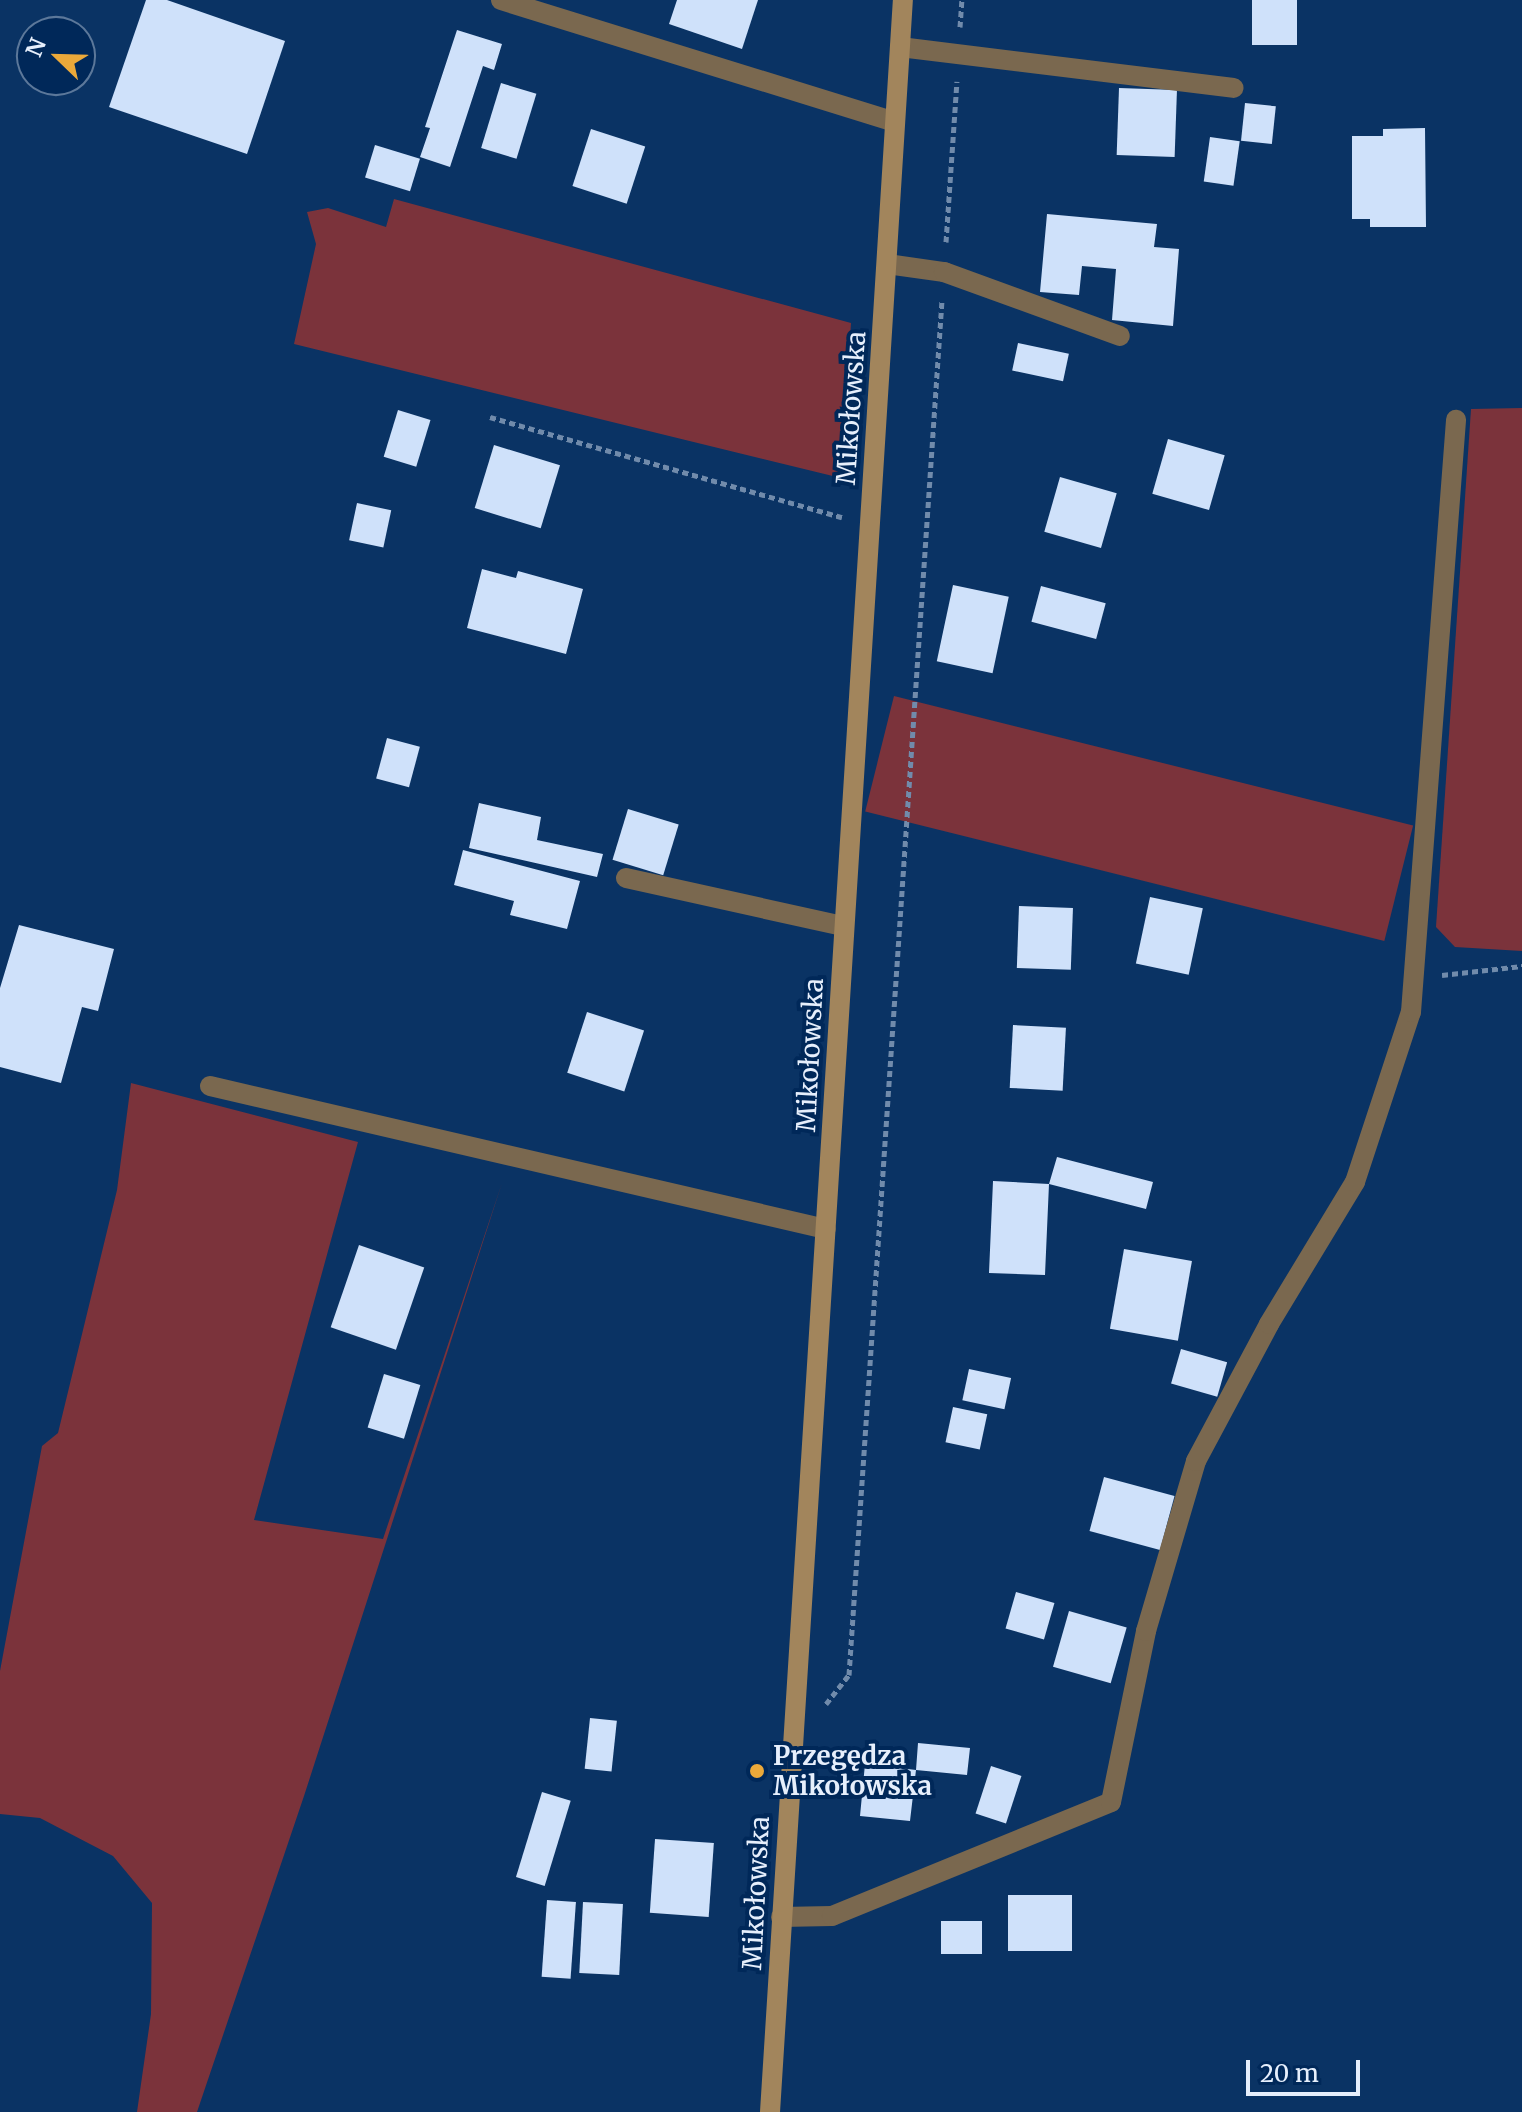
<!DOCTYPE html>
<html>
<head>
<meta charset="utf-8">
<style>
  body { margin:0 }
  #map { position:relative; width:1522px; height:2112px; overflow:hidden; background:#0a3364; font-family:Merriweather,serif }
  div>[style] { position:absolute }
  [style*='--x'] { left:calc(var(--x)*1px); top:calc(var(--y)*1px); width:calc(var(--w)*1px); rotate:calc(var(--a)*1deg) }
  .green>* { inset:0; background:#7b333b; transform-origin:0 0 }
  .building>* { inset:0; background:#cfe1fa; transform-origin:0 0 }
  .path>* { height:5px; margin-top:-2.5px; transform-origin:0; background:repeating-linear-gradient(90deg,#718bab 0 6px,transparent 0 10px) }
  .service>* { height:20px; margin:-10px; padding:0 10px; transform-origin:10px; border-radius:10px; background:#7a684f }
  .secondary>* { height:20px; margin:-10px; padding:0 10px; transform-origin:10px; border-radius:10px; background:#a2855c }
  .dots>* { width:22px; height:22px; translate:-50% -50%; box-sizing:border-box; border:4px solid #002859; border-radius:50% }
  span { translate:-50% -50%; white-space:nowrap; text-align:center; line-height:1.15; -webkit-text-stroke:8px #002859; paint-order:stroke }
  .street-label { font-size:26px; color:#e6effc }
  .poi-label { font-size:26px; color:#e6effc; font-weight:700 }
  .left { translate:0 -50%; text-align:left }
  .north { position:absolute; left:16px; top:16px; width:80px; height:80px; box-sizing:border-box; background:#002859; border:2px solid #5c789a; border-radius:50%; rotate:293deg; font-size:22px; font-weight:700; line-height:32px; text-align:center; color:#e6effc }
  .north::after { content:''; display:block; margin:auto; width:28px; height:36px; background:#eba93a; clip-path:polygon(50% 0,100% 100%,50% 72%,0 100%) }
  .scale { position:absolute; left:1246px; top:2060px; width:114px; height:36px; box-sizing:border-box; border:4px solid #e6effc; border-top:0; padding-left:10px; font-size:24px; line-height:28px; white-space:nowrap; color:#e6effc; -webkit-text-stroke:6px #002859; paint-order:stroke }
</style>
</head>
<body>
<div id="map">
  <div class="green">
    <div style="clip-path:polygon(394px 199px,851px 323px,841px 478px,294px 344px,316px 244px,307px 212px,328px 208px,386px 227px)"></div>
    <div style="clip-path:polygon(1522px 408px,1522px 951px,1455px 947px,1436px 927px,1471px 409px)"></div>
    <div style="left:894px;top:696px;width:535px;height:119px;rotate:14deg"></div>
    <div style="clip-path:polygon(131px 1083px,358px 1142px,254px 1520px,383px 1539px,502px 1183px,304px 1796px,197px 2112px,137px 2112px,151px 2014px,152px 1903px,113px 1856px,40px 1818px,0 1814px,0 1671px,42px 1446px,58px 1433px,117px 1190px)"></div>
  </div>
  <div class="building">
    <div style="clip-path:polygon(146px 0,167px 0,285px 41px,247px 154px,109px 107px)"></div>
    <div style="clip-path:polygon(677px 0,758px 0,742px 49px,669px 24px)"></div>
    <div style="left:1252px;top:0;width:45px;height:45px"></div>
    <div style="clip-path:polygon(457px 30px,502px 44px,494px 70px,483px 66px,450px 167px,420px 157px,430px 128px,425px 127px)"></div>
    <div style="left:501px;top:83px;width:37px;height:68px;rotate:17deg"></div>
    <div style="left:1119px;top:88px;width:58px;height:67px;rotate:2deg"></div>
    <div style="left:1245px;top:103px;width:31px;height:38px;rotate:6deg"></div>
    <div style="clip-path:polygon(1425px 128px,1426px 227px,1370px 227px,1370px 219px,1352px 219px,1352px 136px,1383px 136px,1383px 129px)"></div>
    <div style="left:591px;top:129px;width:57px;height:60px;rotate:18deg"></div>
    <div style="left:1210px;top:137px;width:30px;height:45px;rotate:8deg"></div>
    <div style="left:375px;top:145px;width:47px;height:34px;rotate:17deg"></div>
    <div style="clip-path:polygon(1047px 214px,1157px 224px,1154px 247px,1179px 249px,1173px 326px,1112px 320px,1116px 269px,1082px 266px,1079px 295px,1040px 292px)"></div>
    <div style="left:1018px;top:343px;width:52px;height:28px;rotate:12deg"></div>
    <div style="left:398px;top:410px;width:34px;height:49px;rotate:17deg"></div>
    <div style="left:1168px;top:439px;width:59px;height:57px;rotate:16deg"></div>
    <div style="left:494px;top:445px;width:69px;height:66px;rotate:17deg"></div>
    <div style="left:1060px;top:477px;width:59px;height:57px;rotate:16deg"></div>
    <div style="left:357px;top:503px;width:35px;height:38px;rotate:12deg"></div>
    <div style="clip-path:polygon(482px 569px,516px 578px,518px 571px,583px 589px,566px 654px,467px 628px)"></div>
    <div style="left:953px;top:585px;width:57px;height:78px;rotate:12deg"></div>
    <div style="left:1041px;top:586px;width:67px;height:37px;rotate:15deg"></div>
    <div style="left:387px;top:738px;width:34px;height:42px;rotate:15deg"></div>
    <div style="clip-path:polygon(479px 803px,541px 817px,537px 840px,603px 854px,597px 877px,469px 848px)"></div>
    <div style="left:628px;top:809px;width:53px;height:53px;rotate:17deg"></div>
    <div style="clip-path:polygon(463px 850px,580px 881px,567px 929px,510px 915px,514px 901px,454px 885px)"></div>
    <div style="left:1150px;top:897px;width:54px;height:68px;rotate:12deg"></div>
    <div style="left:1019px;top:906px;width:54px;height:62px;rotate:2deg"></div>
    <div style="clip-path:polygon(19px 925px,114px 949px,98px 1011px,82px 1007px,61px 1083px,0 1067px,0 988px)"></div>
    <div style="left:587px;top:1012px;width:60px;height:64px;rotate:18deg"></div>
    <div style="left:1013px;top:1025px;width:53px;height:63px;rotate:3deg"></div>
    <div style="clip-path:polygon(1057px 1157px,1153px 1182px,1146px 1209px,1049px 1184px,1045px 1275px,989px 1273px,993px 1181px,1049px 1184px)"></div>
    <div style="left:359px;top:1245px;width:69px;height:87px;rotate:19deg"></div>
    <div style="left:1124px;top:1249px;width:69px;height:81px;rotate:10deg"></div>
    <div style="left:1181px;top:1349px;width:48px;height:36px;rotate:16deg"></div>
    <div style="left:969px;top:1369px;width:43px;height:32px;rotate:12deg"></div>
    <div style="left:384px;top:1374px;width:38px;height:56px;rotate:17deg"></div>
    <div style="left:953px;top:1407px;width:35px;height:36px;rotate:12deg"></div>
    <div style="left:1104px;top:1477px;width:73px;height:56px;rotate:15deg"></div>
    <div style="left:1016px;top:1592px;width:40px;height:38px;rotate:16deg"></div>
    <div style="left:1069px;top:1611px;width:60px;height:58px;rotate:16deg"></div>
    <div style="left:590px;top:1718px;width:27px;height:51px;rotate:6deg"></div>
    <div style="clip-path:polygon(918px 1743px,970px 1748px,967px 1775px,916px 1770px,910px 1821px,860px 1816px,865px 1764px,916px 1770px)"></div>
    <div style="left:991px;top:1766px;width:32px;height:50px;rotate:18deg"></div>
    <div style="left:542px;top:1792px;width:30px;height:89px;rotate:17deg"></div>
    <div style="left:655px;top:1839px;width:59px;height:74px;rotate:4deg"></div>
    <div style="left:1008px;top:1895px;width:64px;height:56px"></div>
    <div style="left:547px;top:1900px;width:29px;height:77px;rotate:4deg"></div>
    <div style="left:583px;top:1902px;width:40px;height:71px;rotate:3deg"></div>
    <div style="left:941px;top:1921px;width:41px;height:33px"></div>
  </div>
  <div class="path">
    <div style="--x:960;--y:27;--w:27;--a:-86"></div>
    <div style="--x:946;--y:242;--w:161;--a:-86.1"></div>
    <div style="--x:490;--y:417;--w:366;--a:15.9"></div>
    <div style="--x:1442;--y:975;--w:81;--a:-6.4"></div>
    <div style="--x:826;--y:1704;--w:37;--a:-52"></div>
    <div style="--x:849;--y:1675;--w:1378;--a:-86.13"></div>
  </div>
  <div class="service">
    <div style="--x:501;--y:0;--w:412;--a:17.2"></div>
    <div style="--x:900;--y:47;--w:336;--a:7"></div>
    <div style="--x:887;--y:264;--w:58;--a:8"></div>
    <div style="--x:944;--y:272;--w:187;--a:20"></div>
    <div style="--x:626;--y:878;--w:222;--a:12.5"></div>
    <div style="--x:210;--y:1086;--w:632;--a:13.07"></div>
    <div style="--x:781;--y:1917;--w:51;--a:-1.1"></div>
    <div style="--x:832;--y:1916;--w:301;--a:-22.2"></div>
    <div style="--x:1111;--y:1802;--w:175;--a:-78.4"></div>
    <div style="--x:1146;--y:1631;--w:177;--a:-73.6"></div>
    <div style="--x:1196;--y:1461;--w:155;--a:-61.9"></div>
    <div style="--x:1269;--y:1324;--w:166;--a:-58.8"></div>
    <div style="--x:1355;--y:1182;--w:179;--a:-71.8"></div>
    <div style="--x:1411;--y:1012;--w:594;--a:-85.65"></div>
  </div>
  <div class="secondary">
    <div style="--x:770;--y:2112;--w:2116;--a:-86.4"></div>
  </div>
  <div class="dots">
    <div style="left:757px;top:1771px;background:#eba93a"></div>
  </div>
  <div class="street-label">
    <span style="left:851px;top:408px;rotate:-86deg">Mikołowska</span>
    <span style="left:810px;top:1055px;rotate:-87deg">Mikołowska</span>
    <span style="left:756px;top:1893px;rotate:-87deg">Mikołowska</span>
  </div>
  <div class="poi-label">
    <span class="left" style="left:773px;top:1771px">Przegędza<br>Mikołowska</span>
  </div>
  <div class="north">N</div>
  <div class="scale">20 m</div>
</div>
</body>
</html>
